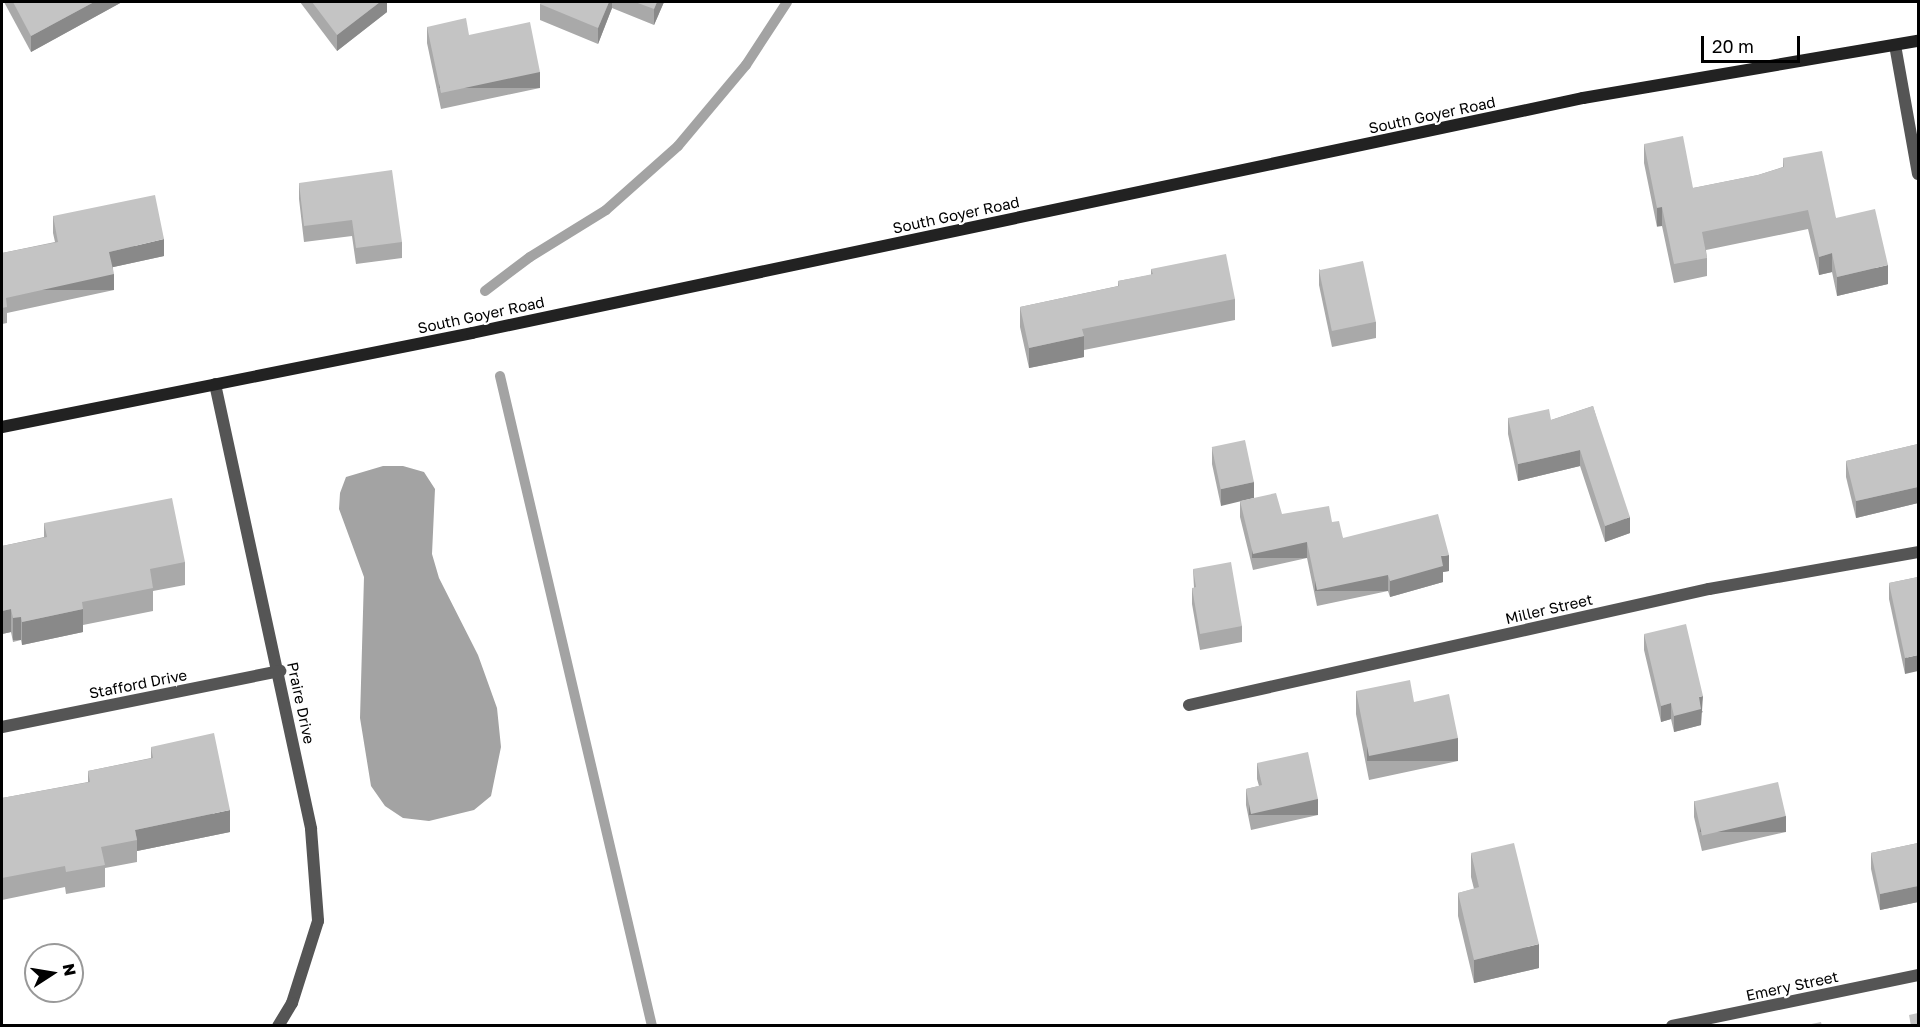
<!DOCTYPE html>
<html>
<head>
<meta charset="utf-8">
<style>
  body { margin:0 }
  #map { position:relative; width:1920px; height:1027px; overflow:hidden; background:#fff; font-family:"Golos Text",sans-serif }
  div>[style] { position:absolute }
  [style*='--x'] { left:calc(var(--x)*1px); top:calc(var(--y)*1px); width:calc(var(--w)*1px); rotate:calc(var(--a)*1deg) }
  .water>* { inset:0; background:#a3a3a3 }
  .stream>* { height:10px; margin:-5px; padding:0 5px; transform-origin:5px; border-radius:5px; background:#a3a3a3 }
  .street>* { height:12px; margin:-6px; padding:0 6px; transform-origin:6px; border-radius:6px; background:#555 }
  .secondary>* { height:12px; margin:-6px; padding:0 6px; transform-origin:6px; border-radius:6px; background:#222 }
  .wall>* { inset:0; background:#a9a9a9 }
  .shaded-wall>* { inset:0; background:#898989; transform-origin:0 0 }
  .building>* { inset:0; background:#c4c4c4; transform-origin:0 0 }
  span { translate:-50% -50%; white-space:nowrap; text-align:center; line-height:1.15; -webkit-text-stroke:4.5px #fff; paint-order:stroke }
  .street-label { font-size:15px; color:#000 }
  .frame { position:absolute; inset:0; border:3px solid #000; pointer-events:none }
  .north { position:absolute; left:24px; top:943px; width:60px; height:60px; box-sizing:border-box; background:#fff; border:2px solid #999; border-radius:50%; rotate:78deg; font-size:16px; font-weight:700; line-height:24px; text-align:center; color:#000 }
  .north::after { content:''; display:block; margin:auto; width:21px; height:27px; background:#000; clip-path:polygon(50% 0,100% 100%,50% 72%,0 100%) }
  .scale { position:absolute; left:1701px; top:36px; width:99px; height:27px; box-sizing:border-box; border:3px solid #000; border-top:0; padding-left:8px; font-size:18px; line-height:21px; white-space:nowrap; color:#000; -webkit-text-stroke:4px #fff; paint-order:stroke }
</style>
</head>
<body>
<div id="map">
  <div class="water">
    <div style="clip-path:polygon(383px 466px,403px 466px,424px 472px,435px 489px,432px 554px,439px 578px,478px 655px,497px 708px,501px 747px,491px 796px,474px 810px,429px 821px,403px 818px,385px 806px,371px 786px,360px 718px,364px 577px,339px 509px,340px 493px,346px 477px)"></div>
  </div>
  <div class="stream">
    <div style="--x:485;--y:291;--w:56;--a:-37.1"></div>
    <div style="--x:530;--y:257;--w:89;--a:-31.7"></div>
    <div style="--x:606;--y:210;--w:96;--a:-41.6"></div>
    <div style="--x:678;--y:146;--w:106;--a:-50"></div>
    <div style="--x:746;--y:65;--w:75;--a:-56.9"></div>
    <div style="--x:500;--y:376;--w:668;--a:76.84"></div>
  </div>
  <div class="street">
    <div style="--x:1895;--y:45;--w:131;--a:79.9"></div>
    <div style="--x:215;--y:384;--w:455;--a:77.8"></div>
    <div style="--x:311;--y:829;--w:92;--a:85.6"></div>
    <div style="--x:318;--y:921;--w:86;--a:107.6"></div>
    <div style="--x:292;--y:1003;--w:27;--a:121"></div>
    <div style="--x:1189;--y:705;--w:533;--a:-12.58"></div>
    <div style="--x:1709;--y:589;--w:212;--a:-10"></div>
    <div style="--x:2;--y:727;--w:284;--a:-11.4"></div>
    <div style="--x:1672;--y:1026;--w:251;--a:-11.7"></div>
  </div>
  <div class="secondary">
    <div style="--x:2;--y:427;--w:479;--a:-11.3"></div>
    <div style="--x:472;--y:333;--w:1136;--a:-11.94"></div>
    <div style="--x:1583;--y:98;--w:340;--a:-9.7"></div>
  </div>
  <div class="wall">
    <div style="clip-path:polygon(4px 2px,122px 2px,31px 52px)"></div>
    <div style="clip-path:polygon(300px 2px,387px 2px,387px 12px,337px 51px)"></div>
    <div style="clip-path:polygon(542px 2px,664px 2px,654px 25px,612px 8px,598px 44px,540px 20px,540px 4px)"></div>
    <div style="clip-path:polygon(427px 27px,469px 35px,540px 88px,441px 109px,427px 43px)"></div>
    <div style="clip-path:polygon(1644px 144px,1693px 188px,1758px 175px,1783px 167px,1783px 158px,1836px 218px,1888px 284px,1837px 296px,1832px 272px,1819px 275px,1808px 229px,1706px 250px,1707px 258px,1707px 276px,1674px 283px,1662px 226px,1657px 227px,1644px 163px)"></div>
    <div style="clip-path:polygon(299px 183px,402px 242px,402px 258px,356px 264px,352px 236px,304px 242px,299px 199px)"></div>
    <div style="clip-path:polygon(53px 216px,164px 256px,113px 267px,114px 290px,7px 313px,7px 323px,2px 324px,2px 253px,55px 242px,53px 233px)"></div>
    <div style="clip-path:polygon(1151px 269px,1235px 299px,1235px 320px,1084px 350px,1084px 357px,1029px 368px,1020px 327px,1020px 307px,1118px 286px,1118px 281px,1151px 275px)"></div>
    <div style="clip-path:polygon(1319px 269px,1376px 322px,1376px 338px,1332px 347px,1319px 285px)"></div>
    <div style="clip-path:polygon(1593px 406px,1630px 533px,1605px 542px,1580px 466px,1518px 481px,1508px 434px,1508px 418px,1551px 420px)"></div>
    <div style="clip-path:polygon(1918px 444px,1918px 503px,1856px 518px,1846px 477px,1846px 461px)"></div>
    <div style="clip-path:polygon(1212px 448px,1254px 482px,1221px 506px,1212px 464px)"></div>
    <div style="clip-path:polygon(1240px 501px,1282px 514px,1332px 522px,1343px 538px,1449px 571px,1443px 572px,1443px 582px,1390px 597px,1388px 591px,1317px 606px,1307px 558px,1253px 570px,1240px 517px)"></div>
    <div style="clip-path:polygon(44px 523px,185px 562px,185px 585px,153px 591px,153px 611px,83px 625px,83px 632px,22px 645px,21px 640px,13px 642px,11px 632px,2px 634px,2px 546px,44px 537px)"></div>
    <div style="clip-path:polygon(1193px 569px,1242px 626px,1242px 642px,1200px 650px,1192px 604px,1192px 588px,1194px 588px)"></div>
    <div style="clip-path:polygon(1918px 577px,1905px 674px,1889px 599px,1889px 583px)"></div>
    <div style="clip-path:polygon(1644px 634px,1703px 712px,1701px 713px,1701px 725px,1674px 732px,1671px 719px,1661px 722px,1644px 650px)"></div>
    <div style="clip-path:polygon(1356px 691px,1414px 702px,1458px 761px,1369px 780px,1356px 714px)"></div>
    <div style="clip-path:polygon(151px 747px,230px 832px,137px 851px,137px 862px,105px 868px,105px 887px,66px 894px,65px 887px,2px 900px,2px 798px,88px 782px,88px 771px,151px 758px)"></div>
    <div style="clip-path:polygon(1257px 763px,1318px 815px,1251px 830px,1246px 805px,1246px 789px,1259px 786px,1257px 779px)"></div>
    <div style="clip-path:polygon(1694px 801px,1786px 832px,1702px 851px,1694px 817px)"></div>
    <div style="clip-path:polygon(1918px 843px,1918px 902px,1880px 910px,1871px 869px,1871px 853px)"></div>
    <div style="clip-path:polygon(1471px 853px,1539px 968px,1474px 983px,1458px 916px,1458px 893px,1474px 889px,1471px 877px)"></div>
  </div>
  <div class="shaded-wall">
    <div style="clip-path:polygon(94px 2px,122px 2px,31px 52px,31px 36px)"></div>
    <div style="clip-path:polygon(380px 2px,387px 2px,387px 12px,337px 51px,337px 35px)"></div>
    <div style="clip-path:polygon(609px 2px,612px 2px,612px 8px,598px 44px,598px 28px)"></div>
    <div style="clip-path:polygon(657px 2px,664px 2px,654px 25px,654px 9px)"></div>
    <div style="left:540px;top:72px;width:16px;height:101px;rotate:90deg"></div>
    <div style="left:1662px;top:207px;width:19px;height:5px;rotate:90deg"></div>
    <div style="clip-path:polygon(164px 239px,164px 256px,109px 268px,109px 252px)"></div>
    <div style="clip-path:polygon(1832px 253px,1832px 272px,1819px 275px,1819px 257px)"></div>
    <div style="clip-path:polygon(1888px 265px,1888px 284px,1837px 296px,1837px 277px)"></div>
    <div style="left:114px;top:274px;width:16px;height:111px;rotate:90deg"></div>
    <div style="clip-path:polygon(1084px 336px,1084px 357px,1029px 368px,1029px 348px)"></div>
    <div style="clip-path:polygon(1580px 450px,1580px 466px,1518px 481px,1518px 464px)"></div>
    <div style="clip-path:polygon(1254px 482px,1254px 498px,1221px 506px,1221px 489px)"></div>
    <div style="clip-path:polygon(1918px 487px,1918px 503px,1856px 518px,1856px 501px)"></div>
    <div style="clip-path:polygon(1630px 517px,1630px 533px,1605px 542px,1605px 526px)"></div>
    <div style="left:1307px;top:542px;width:16px;height:55px;rotate:90deg"></div>
    <div style="clip-path:polygon(1449px 555px,1449px 571px,1443px 572px,1443px 582px,1390px 597px,1390px 581px,1441px 556px)"></div>
    <div style="left:1388px;top:575px;width:16px;height:73px;rotate:90deg"></div>
    <div style="clip-path:polygon(11px 609px,11px 632px,2px 634px,2px 611px)"></div>
    <div style="clip-path:polygon(83px 609px,83px 632px,22px 645px,22px 622px)"></div>
    <div style="left:21px;top:617px;width:23px;height:8px;rotate:90deg"></div>
    <div style="clip-path:polygon(1918px 655px,1918px 671px,1905px 674px,1905px 658px)"></div>
    <div style="clip-path:polygon(1703px 696px,1701px 725px,1674px 732px,1674px 716px,1699px 697px)"></div>
    <div style="clip-path:polygon(1671px 703px,1671px 719px,1661px 722px,1661px 706px)"></div>
    <div style="left:1458px;top:738px;width:23px;height:91px;rotate:90deg"></div>
    <div style="left:1318px;top:799px;width:16px;height:69px;rotate:90deg"></div>
    <div style="clip-path:polygon(230px 810px,230px 832px,137px 851px,137px 840px,135px 830px)"></div>
    <div style="left:1786px;top:816px;width:16px;height:86px;rotate:90deg"></div>
    <div style="clip-path:polygon(1918px 886px,1918px 902px,1880px 910px,1880px 894px)"></div>
    <div style="clip-path:polygon(1539px 944px,1539px 968px,1474px 983px,1474px 960px)"></div>
  </div>
  <div class="building">
    <div style="clip-path:polygon(13px 2px,94px 2px,31px 36px)"></div>
    <div style="clip-path:polygon(312px 2px,380px 2px,337px 35px)"></div>
    <div style="clip-path:polygon(542px 2px,609px 2px,598px 28px,540px 4px)"></div>
    <div style="clip-path:polygon(635px 2px,657px 2px,654px 9px)"></div>
    <div style="clip-path:polygon(466px 18px,469px 35px,530px 22px,540px 72px,441px 93px,427px 27px)"></div>
    <div style="clip-path:polygon(1683px 136px,1693px 188px,1758px 175px,1784px 167px,1783px 158px,1822px 151px,1836px 218px,1875px 209px,1888px 265px,1837px 277px,1832px 253px,1819px 257px,1808px 210px,1702px 232px,1707px 258px,1674px 264px,1662px 207px,1657px 208px,1644px 144px)"></div>
    <div style="clip-path:polygon(392px 170px,402px 242px,356px 248px,352px 220px,304px 226px,299px 183px)"></div>
    <div style="clip-path:polygon(155px 195px,164px 239px,109px 252px,114px 274px,6px 298px,7px 307px,2px 308px,2px 253px,58px 242px,53px 216px)"></div>
    <div style="clip-path:polygon(1226px 254px,1235px 299px,1082px 329px,1084px 336px,1029px 348px,1020px 307px,1119px 286px,1118px 281px,1153px 274px,1151px 269px)"></div>
    <div style="left:1363px;top:261px;width:62px;height:45px;rotate:78deg"></div>
    <div style="clip-path:polygon(1593px 406px,1630px 517px,1605px 526px,1580px 450px,1518px 464px,1508px 418px,1549px 409px,1551px 420px)"></div>
    <div style="left:1245px;top:440px;width:43px;height:34px;rotate:78deg"></div>
    <div style="clip-path:polygon(1918px 444px,1918px 487px,1856px 501px,1846px 461px)"></div>
    <div style="clip-path:polygon(1276px 493px,1282px 514px,1329px 506px,1332px 522px,1339px 521px,1343px 538px,1438px 514px,1449px 555px,1441px 556px,1443px 566px,1390px 581px,1388px 575px,1317px 590px,1307px 542px,1253px 554px,1240px 501px)"></div>
    <div style="clip-path:polygon(172px 498px,185px 562px,150px 569px,153px 588px,82px 602px,83px 609px,22px 622px,21px 617px,13px 618px,11px 609px,2px 611px,2px 546px,47px 537px,44px 523px)"></div>
    <div style="clip-path:polygon(1231px 562px,1242px 626px,1200px 634px,1192px 588px,1196px 587px,1193px 569px)"></div>
    <div style="clip-path:polygon(1918px 577px,1918px 655px,1905px 658px,1889px 583px)"></div>
    <div style="clip-path:polygon(1686px 624px,1703px 696px,1699px 697px,1701px 709px,1674px 716px,1671px 703px,1661px 706px,1644px 634px)"></div>
    <div style="clip-path:polygon(1410px 680px,1414px 702px,1449px 694px,1458px 738px,1369px 756px,1356px 691px)"></div>
    <div style="clip-path:polygon(214px 733px,230px 810px,135px 830px,137px 840px,101px 847px,105px 865px,66px 872px,65px 866px,2px 878px,2px 798px,90px 782px,88px 771px,153px 758px,151px 747px)"></div>
    <div style="clip-path:polygon(1308px 752px,1318px 799px,1251px 814px,1246px 789px,1262px 785px,1257px 763px)"></div>
    <div style="left:1778px;top:782px;width:35px;height:86px;rotate:77deg"></div>
    <div style="clip-path:polygon(1514px 843px,1539px 944px,1474px 960px,1458px 893px,1479px 887px,1471px 853px)"></div>
    <div style="clip-path:polygon(1918px 843px,1918px 886px,1880px 894px,1871px 853px)"></div>
    <div style="clip-path:polygon(1918px 1013px,1918px 1026px,1911px 1026px,1909px 1015px)"></div>
    <div style="clip-path:polygon(1821px 1022px,1822px 1026px,1802px 1026px)"></div>
  </div>
  <div class="street-label">
    <span style="left:1432px;top:115px;rotate:-12deg">South Goyer Road</span>
    <span style="left:956px;top:215px;rotate:-12deg">South Goyer Road</span>
    <span style="left:481px;top:315px;rotate:-12deg">South Goyer Road</span>
    <span style="left:1549px;top:609px;rotate:-13deg">Miller Street</span>
    <span style="left:138px;top:684px;rotate:-11deg">Stafford Drive</span>
    <span style="left:301px;top:703px;rotate:78deg">Praire Drive</span>
    <span style="left:1792px;top:986px;rotate:-12deg">Emery Street</span>
  </div>
  <div class="frame"></div>
  <div class="north">N</div>
  <div class="scale">20 m</div>
</div>
</body>
</html>
